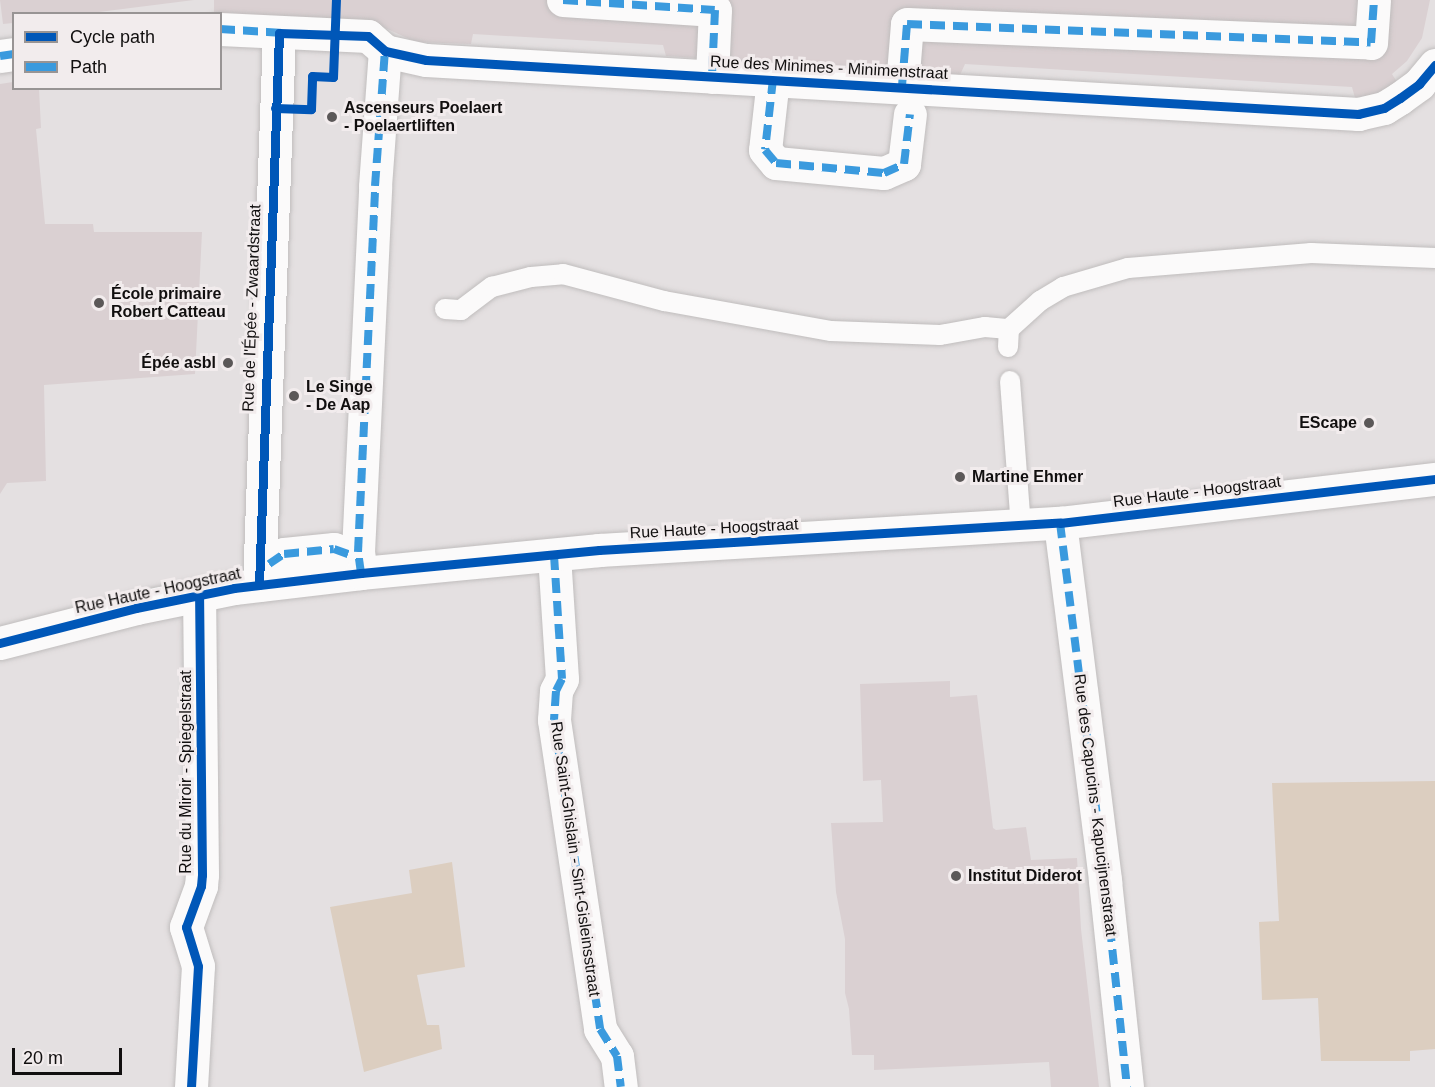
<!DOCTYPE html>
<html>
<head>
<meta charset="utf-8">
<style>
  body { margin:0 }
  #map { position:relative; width:1435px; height:1087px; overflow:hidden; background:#e4e0e1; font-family:Arial,sans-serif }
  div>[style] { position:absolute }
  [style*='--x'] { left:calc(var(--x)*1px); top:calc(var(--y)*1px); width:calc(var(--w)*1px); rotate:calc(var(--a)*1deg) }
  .built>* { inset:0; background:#dad0d2 }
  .green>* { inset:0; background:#dccec0 }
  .roads { filter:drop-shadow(0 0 2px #c0bdbd) drop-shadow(0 0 2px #c0bdbd) }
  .lane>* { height:20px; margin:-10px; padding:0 10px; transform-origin:10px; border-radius:10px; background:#fbfafa }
  .street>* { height:33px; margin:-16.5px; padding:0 16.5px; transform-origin:16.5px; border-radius:16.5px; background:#fbfafa }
  .secondary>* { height:33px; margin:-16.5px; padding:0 16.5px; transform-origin:16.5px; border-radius:16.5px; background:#fbfafa }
  .quiet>* { height:8px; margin-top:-4px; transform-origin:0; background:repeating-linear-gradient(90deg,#3a9ade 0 15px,transparent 0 23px) }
  .cycleway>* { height:9px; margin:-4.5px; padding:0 4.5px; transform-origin:4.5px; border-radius:4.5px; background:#0057b8 }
  .dots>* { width:16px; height:16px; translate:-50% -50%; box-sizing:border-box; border:3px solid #f2eced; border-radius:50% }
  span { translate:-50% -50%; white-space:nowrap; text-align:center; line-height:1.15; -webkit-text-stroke:6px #f2eced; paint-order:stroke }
  .street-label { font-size:16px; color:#110f0f }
  .poi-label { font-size:16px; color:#110f0f; font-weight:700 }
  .left { translate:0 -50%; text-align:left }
  .right { translate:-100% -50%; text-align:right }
  .legend { position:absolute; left:12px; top:12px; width:210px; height:78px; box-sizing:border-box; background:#f2eced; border:2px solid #989494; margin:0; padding:8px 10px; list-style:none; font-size:18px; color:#110f0f }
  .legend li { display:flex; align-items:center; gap:12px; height:30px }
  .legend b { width:30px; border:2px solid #989494 }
  .scale { position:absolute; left:12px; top:1048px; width:110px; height:27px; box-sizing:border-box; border:3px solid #110f0f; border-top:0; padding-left:8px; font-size:18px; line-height:21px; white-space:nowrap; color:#110f0f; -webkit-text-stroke:4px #f2eced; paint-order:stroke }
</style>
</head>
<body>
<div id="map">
  <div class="built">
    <div style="clip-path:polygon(0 0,194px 0,91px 13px,14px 14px,13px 23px,3px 24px)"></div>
    <div style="clip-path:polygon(214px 0,1430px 0,1422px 38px,1407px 61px,1392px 74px,1397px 82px,1381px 93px,1355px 98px,1352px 87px,965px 64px,960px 75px,666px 56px,663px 45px,473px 34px,471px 44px,416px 42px,383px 27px,214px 14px)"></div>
    <div style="clip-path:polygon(13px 82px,14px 88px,39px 89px,41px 128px,36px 129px,45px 224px,93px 224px,94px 232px,202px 232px,195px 374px,44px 385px,46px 481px,7px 483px,0 494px,0 84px)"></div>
    <div style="clip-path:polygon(950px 681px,950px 697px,977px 695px,993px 828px,996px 830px,1026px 827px,1031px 860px,1077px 858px,1081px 929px,1099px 1087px,1051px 1087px,1049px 1062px,874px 1070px,874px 1055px,852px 1055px,849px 1009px,845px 993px,845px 939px,836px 892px,831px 823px,883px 822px,881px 780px,863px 781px,860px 684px)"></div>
  </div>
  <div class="green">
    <div style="clip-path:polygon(1435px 781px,1435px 1049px,1410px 1051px,1410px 1061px,1321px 1061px,1318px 998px,1262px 1000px,1259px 922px,1279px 921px,1272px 783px)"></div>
    <div style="clip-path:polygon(452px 862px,465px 967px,417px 975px,427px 1025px,439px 1025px,442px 1049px,364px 1072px,330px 907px,412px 893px,409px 870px)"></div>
  </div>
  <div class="roads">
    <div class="lane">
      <div style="--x:445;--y:309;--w:16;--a:4"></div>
      <div style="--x:461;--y:310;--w:39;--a:-37"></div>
      <div style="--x:492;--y:287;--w:40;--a:-14.4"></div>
      <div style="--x:531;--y:277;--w:32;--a:-5"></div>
      <div style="--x:563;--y:274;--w:105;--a:15"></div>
      <div style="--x:664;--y:301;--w:170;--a:10.2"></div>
      <div style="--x:831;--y:331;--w:109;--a:2.1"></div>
      <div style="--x:940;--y:335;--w:46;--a:-10.1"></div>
      <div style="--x:985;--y:327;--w:24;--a:5"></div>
      <div style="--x:1008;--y:347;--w:18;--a:-87"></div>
      <div style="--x:1009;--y:329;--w:42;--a:-42.1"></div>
      <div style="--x:1040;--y:301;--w:27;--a:-31"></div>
      <div style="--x:1063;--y:287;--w:68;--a:-16.3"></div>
      <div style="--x:1128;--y:268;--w:184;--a:-4.7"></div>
      <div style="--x:1311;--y:253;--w:124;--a:2.3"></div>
      <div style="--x:1010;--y:381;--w:145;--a:85.7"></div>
    </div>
    <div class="street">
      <div style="--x:563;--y:0;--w:152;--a:3.8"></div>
      <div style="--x:715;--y:10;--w:67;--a:92.6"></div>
      <div style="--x:220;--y:29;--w:148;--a:2.7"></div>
      <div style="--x:368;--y:36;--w:23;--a:41"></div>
      <div style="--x:385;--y:51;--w:42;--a:12.4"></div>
      <div style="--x:426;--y:60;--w:934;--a:3.32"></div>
      <div style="--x:1358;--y:114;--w:27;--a:-13"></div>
      <div style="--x:1384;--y:108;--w:19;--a:-32"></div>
      <div style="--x:1400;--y:98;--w:24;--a:-36"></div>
      <div style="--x:1419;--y:84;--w:25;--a:-50"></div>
      <div style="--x:0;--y:56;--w:14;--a:-8"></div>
      <div style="--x:773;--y:79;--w:71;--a:96.4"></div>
      <div style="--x:765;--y:150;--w:17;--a:50"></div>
      <div style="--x:776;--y:163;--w:108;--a:5.3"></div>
      <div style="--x:884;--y:173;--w:22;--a:-24"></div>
      <div style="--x:904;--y:164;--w:50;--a:-83.2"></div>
      <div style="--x:902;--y:86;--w:62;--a:-85.4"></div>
      <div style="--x:907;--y:24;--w:464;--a:2.3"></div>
      <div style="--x:1371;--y:43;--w:43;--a:-86"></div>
      <div style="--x:1060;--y:523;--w:361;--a:82.8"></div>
      <div style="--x:1105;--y:881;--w:207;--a:83.9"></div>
      <div style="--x:554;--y:555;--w:124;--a:86.3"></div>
      <div style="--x:562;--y:679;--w:13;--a:117"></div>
      <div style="--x:556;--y:691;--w:29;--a:94"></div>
      <div style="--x:554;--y:720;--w:312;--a:81.5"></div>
      <div style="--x:600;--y:1029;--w:32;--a:58"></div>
      <div style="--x:617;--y:1056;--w:31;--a:83"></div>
      <div style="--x:269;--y:564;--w:18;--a:-34"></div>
      <div style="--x:284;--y:554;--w:50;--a:-5.7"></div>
      <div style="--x:334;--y:549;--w:15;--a:20"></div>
      <div style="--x:361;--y:573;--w:21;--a:-98"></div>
      <div style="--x:358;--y:552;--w:366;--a:-87.3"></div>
      <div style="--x:375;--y:186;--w:135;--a:-85.8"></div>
      <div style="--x:259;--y:585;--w:552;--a:-87.92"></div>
      <div style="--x:191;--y:1087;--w:121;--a:-86.7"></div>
      <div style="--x:198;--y:966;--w:41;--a:-107.1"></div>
      <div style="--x:186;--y:927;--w:44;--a:-69.9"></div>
      <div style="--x:201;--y:886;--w:11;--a:-85"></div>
      <div style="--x:202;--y:875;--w:279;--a:-90.6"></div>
    </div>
    <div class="secondary">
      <div style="--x:0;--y:643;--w:140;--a:-14.4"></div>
      <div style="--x:136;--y:608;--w:100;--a:-11.5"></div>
      <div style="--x:234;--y:588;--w:128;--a:-6.7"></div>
      <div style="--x:361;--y:573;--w:239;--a:-5.5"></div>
      <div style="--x:599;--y:550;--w:462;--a:-3.4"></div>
      <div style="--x:1060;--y:523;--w:378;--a:-6.7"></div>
    </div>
  </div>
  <div class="quiet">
    <div style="--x:563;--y:0;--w:152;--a:3.8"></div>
    <div style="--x:715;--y:10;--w:67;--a:92.6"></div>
    <div style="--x:220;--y:29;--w:63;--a:3.6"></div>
    <div style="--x:0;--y:56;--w:14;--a:-8"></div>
    <div style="--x:773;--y:79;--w:71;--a:96.4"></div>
    <div style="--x:765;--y:150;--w:17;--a:50"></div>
    <div style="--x:776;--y:163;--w:108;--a:5.3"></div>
    <div style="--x:884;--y:173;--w:22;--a:-24"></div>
    <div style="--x:904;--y:164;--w:50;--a:-83.2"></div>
    <div style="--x:902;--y:86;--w:62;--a:-85.4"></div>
    <div style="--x:907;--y:24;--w:464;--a:2.3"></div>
    <div style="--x:1371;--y:43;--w:43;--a:-86"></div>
    <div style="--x:1060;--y:523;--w:361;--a:82.8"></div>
    <div style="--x:1105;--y:881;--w:207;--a:83.9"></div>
    <div style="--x:554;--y:555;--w:124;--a:86.3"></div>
    <div style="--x:562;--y:679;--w:13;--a:117"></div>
    <div style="--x:556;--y:691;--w:29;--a:94"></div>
    <div style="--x:554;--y:720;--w:312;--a:81.5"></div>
    <div style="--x:600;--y:1029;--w:32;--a:58"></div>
    <div style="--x:617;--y:1056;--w:31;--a:83"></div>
    <div style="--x:269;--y:564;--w:18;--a:-34"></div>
    <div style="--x:284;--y:554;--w:50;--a:-5.7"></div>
    <div style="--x:334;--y:549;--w:15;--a:20"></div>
    <div style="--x:361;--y:573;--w:21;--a:-98"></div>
    <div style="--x:358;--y:552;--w:366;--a:-87.3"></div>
    <div style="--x:375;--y:186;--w:135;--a:-85.8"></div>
  </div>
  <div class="cycleway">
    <div style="--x:275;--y:108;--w:36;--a:2"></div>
    <div style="--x:311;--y:109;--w:33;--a:-88"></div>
    <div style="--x:312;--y:76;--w:21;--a:3"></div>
    <div style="--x:333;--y:77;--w:77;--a:-87.8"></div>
    <div style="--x:259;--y:585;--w:552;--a:-87.92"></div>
    <div style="--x:279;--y:33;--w:89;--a:1.9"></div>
    <div style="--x:368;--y:36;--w:23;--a:41"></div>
    <div style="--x:385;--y:51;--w:42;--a:12.4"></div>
    <div style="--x:426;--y:60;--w:934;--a:3.32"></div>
    <div style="--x:1358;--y:114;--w:27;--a:-13"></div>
    <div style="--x:1384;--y:108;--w:19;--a:-32"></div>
    <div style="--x:1400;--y:98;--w:24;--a:-36"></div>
    <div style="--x:1419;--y:84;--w:25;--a:-50"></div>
    <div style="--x:0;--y:643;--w:140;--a:-14.4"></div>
    <div style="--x:136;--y:608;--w:100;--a:-11.5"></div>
    <div style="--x:234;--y:588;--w:128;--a:-6.7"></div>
    <div style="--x:361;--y:573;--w:239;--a:-5.5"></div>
    <div style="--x:599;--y:550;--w:462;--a:-3.4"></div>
    <div style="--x:1060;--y:523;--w:378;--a:-6.7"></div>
    <div style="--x:191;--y:1087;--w:121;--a:-86.7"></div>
    <div style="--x:198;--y:966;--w:41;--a:-107.1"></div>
    <div style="--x:186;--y:927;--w:44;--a:-69.9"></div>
    <div style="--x:201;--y:886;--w:11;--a:-85"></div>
    <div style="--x:202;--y:875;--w:279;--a:-90.6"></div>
  </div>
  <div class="dots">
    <div style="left:332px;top:117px;background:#5b5858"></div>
    <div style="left:99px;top:303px;background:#5b5858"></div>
    <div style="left:228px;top:363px;background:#5b5858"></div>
    <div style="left:294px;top:396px;background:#5b5858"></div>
    <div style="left:1369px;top:423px;background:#5b5858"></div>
    <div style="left:960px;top:477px;background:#5b5858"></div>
    <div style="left:956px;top:876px;background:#5b5858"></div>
  </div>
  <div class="street-label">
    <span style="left:829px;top:68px;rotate:3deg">Rue des Minimes - Minimenstraat</span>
    <span style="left:252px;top:308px;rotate:-88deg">Rue de l'Épée - Zwaardstraat</span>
    <span style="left:1197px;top:492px;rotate:-7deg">Rue Haute - Hoogstraat</span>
    <span style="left:714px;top:529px;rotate:-3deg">Rue Haute - Hoogstraat</span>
    <span style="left:158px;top:591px;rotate:-12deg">Rue Haute - Hoogstraat</span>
    <span style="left:186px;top:772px;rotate:-90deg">Rue du Miroir - Spiegelstraat</span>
    <span style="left:1095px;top:805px;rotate:83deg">Rue des Capucins - Kapucijnenstraat</span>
    <span style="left:575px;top:859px;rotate:82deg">Rue Saint-Ghislain - Sint-Gisleinsstraat</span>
  </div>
  <div class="poi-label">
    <span class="left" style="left:344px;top:117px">Ascenseurs Poelaert<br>- Poelaertliften</span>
    <span class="left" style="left:111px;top:303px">École primaire<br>Robert Catteau</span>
    <span class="right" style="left:216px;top:363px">Épée asbl</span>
    <span class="left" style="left:306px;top:396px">Le Singe<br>- De Aap</span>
    <span class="right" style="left:1357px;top:423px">EScape</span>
    <span class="left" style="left:972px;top:477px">Martine Ehmer</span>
    <span class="left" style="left:968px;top:876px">Institut Diderot</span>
  </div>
  <ul class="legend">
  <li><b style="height:8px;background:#0057b8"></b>Cycle path</li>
  <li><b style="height:8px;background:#3a9ade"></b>Path</li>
  </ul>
  <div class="scale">20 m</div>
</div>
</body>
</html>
